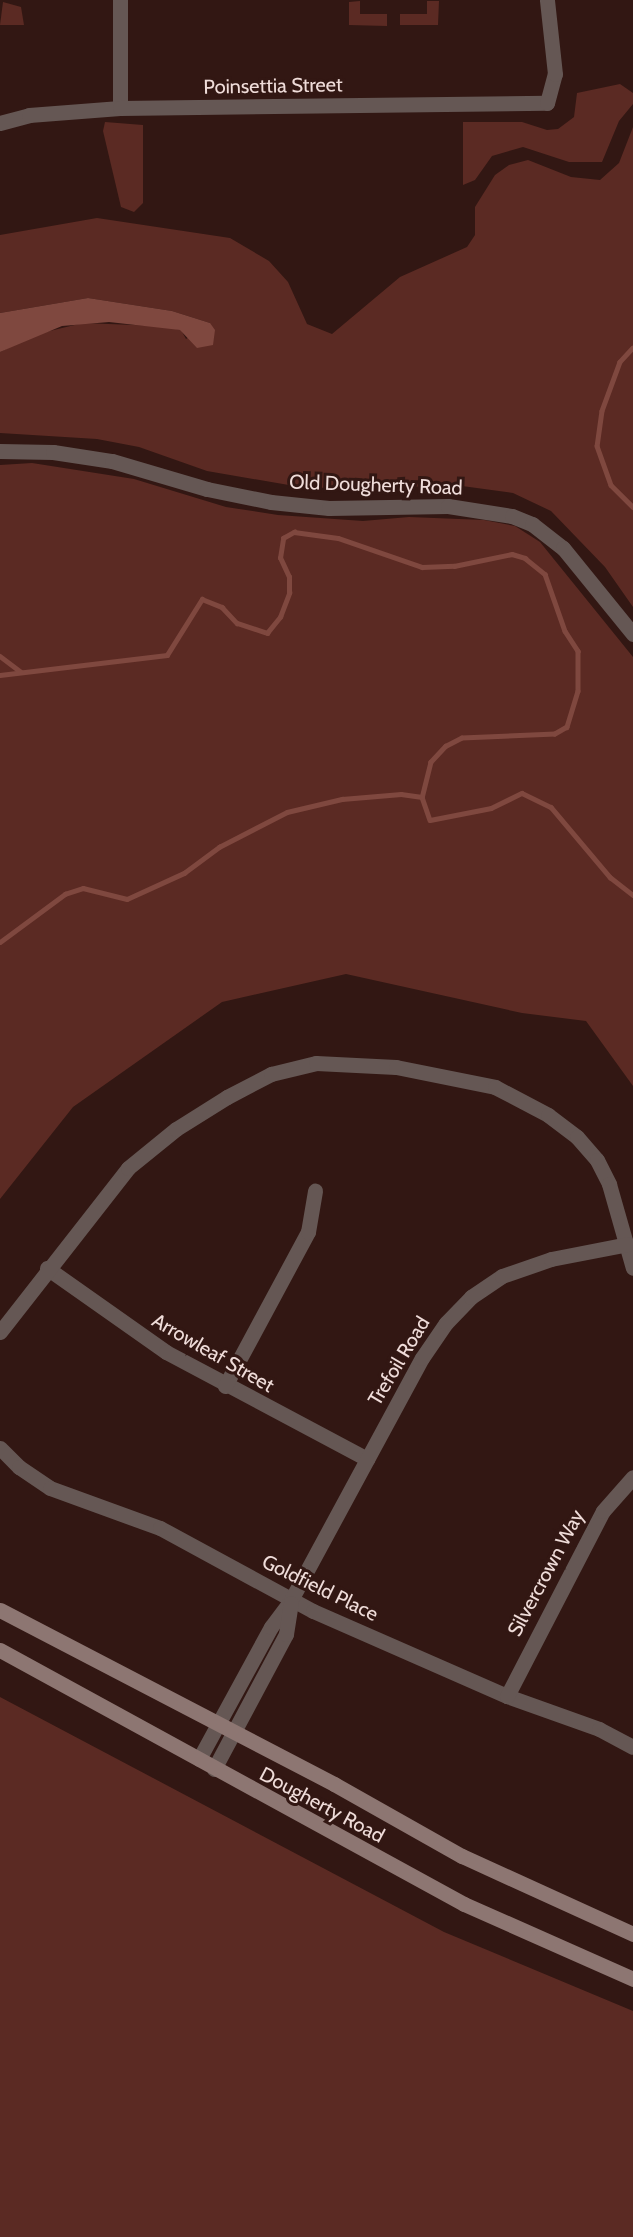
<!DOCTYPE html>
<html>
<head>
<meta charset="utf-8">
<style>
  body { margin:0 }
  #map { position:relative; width:633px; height:2237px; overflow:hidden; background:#321713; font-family:Cabin,sans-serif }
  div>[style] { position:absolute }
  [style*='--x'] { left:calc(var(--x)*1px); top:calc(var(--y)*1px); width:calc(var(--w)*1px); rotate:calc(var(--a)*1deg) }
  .green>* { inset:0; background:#5b2a23 }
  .water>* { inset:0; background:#7f483f }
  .stream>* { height:4.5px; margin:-2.25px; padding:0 2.25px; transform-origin:2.25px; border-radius:2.25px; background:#7f483f }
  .street>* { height:15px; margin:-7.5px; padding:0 7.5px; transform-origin:7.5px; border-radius:7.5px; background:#655754 }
  .secondary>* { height:15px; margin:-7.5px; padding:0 7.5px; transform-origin:7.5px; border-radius:7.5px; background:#8d7672 }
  span { translate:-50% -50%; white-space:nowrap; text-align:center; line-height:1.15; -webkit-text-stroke:6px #321713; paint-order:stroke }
  .street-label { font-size:20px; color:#efdcd9 }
</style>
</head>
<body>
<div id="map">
  <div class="green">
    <div style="clip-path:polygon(360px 1px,360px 14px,387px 14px,387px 26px,349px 25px,349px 2px)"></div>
    <div style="clip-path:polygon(427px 1px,439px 1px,438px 25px,400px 25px,400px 14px,427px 14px)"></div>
    <div style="clip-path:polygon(3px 2px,21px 7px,24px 25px,0 25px)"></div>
    <div style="clip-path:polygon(620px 84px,633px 93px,633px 104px,619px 121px,602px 162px,569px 162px,523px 147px,492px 156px,475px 180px,463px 185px,463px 122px,522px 122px,547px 130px,558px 129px,574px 117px,577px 93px)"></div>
    <div style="clip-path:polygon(105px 122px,143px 125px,143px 203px,134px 212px,121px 207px,103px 131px)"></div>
    <div style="clip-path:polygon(633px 127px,633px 607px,605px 567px,551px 511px,513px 493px,462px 486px,306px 488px,207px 471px,139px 447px,97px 439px,0 433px,0 352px,37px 334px,83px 323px,160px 326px,181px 330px,186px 339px,210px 323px,172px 311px,88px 298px,0 313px,0 235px,97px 218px,230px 238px,269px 261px,288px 282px,307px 324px,332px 334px,400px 277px,467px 247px,475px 235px,475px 207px,495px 175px,509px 165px,528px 160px,571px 177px,600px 180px,619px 163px)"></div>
    <div style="clip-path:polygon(32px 463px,134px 479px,226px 507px,278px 515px,363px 521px,409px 517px,484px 520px,515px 526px,540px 542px,633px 657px,633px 1086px,586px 1021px,522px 1013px,346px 974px,222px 1002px,73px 1107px,0 1199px,0 465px)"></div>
    <div style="clip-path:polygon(0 1697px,444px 1932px,633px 2011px,633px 2237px,0 2237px)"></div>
  </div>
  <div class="water">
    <div style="clip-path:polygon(88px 298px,172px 311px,210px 323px,215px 330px,213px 345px,197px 348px,180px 330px,109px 322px,62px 326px,0 352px,0 313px)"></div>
  </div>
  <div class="stream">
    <div style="--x:633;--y:348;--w:19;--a:133"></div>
    <div style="--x:620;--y:362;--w:52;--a:110.2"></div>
    <div style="--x:602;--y:411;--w:35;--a:98"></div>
    <div style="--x:597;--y:446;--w:41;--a:70.3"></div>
    <div style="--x:611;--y:485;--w:31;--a:45"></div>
    <div style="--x:0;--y:656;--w:26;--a:37"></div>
    <div style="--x:0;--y:675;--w:168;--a:-6.8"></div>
    <div style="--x:167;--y:655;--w:66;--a:-58"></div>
    <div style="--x:202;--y:599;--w:22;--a:22"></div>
    <div style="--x:222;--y:607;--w:22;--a:47"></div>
    <div style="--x:237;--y:623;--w:32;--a:18"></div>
    <div style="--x:267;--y:633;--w:21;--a:-51"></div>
    <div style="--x:280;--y:617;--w:26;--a:-69"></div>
    <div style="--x:289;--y:593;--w:16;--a:-90"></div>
    <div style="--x:289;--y:577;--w:21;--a:-115"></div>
    <div style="--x:280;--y:558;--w:20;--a:-81"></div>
    <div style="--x:283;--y:538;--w:13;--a:-29"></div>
    <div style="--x:294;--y:532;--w:44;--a:7.8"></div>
    <div style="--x:338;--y:538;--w:89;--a:19"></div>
    <div style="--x:422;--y:567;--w:32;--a:-2"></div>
    <div style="--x:454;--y:566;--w:59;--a:-11.7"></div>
    <div style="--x:512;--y:554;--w:14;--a:17"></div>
    <div style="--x:525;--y:558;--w:26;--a:39"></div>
    <div style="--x:545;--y:574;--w:60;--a:70.7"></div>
    <div style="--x:565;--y:631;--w:24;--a:57"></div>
    <div style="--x:578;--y:651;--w:40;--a:90"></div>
    <div style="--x:578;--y:691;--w:38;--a:107"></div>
    <div style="--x:567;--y:727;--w:14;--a:150"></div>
    <div style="--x:555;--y:734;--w:93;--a:177.5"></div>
    <div style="--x:462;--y:738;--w:18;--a:153"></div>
    <div style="--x:446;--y:746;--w:22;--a:133"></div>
    <div style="--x:431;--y:762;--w:36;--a:104"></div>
    <div style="--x:422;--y:797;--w:24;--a:71"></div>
    <div style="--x:430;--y:820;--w:62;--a:-11.1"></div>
    <div style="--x:491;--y:808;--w:34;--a:-26"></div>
    <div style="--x:522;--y:793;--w:32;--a:26"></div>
    <div style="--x:551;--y:807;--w:92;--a:49.9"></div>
    <div style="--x:610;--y:877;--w:29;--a:38"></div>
    <div style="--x:0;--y:942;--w:81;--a:-36.4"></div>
    <div style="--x:65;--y:894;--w:19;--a:-18"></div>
    <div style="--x:83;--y:888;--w:45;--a:14"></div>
    <div style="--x:127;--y:899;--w:63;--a:-24.5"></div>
    <div style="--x:184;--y:873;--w:44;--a:-36.6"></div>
    <div style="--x:219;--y:847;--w:76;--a:-27.2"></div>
    <div style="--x:287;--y:812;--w:57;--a:-13.3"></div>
    <div style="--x:342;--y:799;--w:59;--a:-4.8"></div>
    <div style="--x:401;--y:794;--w:21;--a:8"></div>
  </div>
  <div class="street">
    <div style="--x:120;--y:0;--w:108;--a:90"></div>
    <div style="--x:0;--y:123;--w:30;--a:-15"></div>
    <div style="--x:29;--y:115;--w:91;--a:-4.4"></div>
    <div style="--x:120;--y:108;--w:427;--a:-0.7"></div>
    <div style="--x:547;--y:103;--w:30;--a:-75"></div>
    <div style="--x:555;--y:74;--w:74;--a:-96.2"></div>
    <div style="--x:0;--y:451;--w:53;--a:1.1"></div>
    <div style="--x:53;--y:452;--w:60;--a:8.7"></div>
    <div style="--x:112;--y:461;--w:99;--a:16.4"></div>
    <div style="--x:207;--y:489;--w:65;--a:11.5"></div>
    <div style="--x:271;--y:502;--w:58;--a:5.9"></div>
    <div style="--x:329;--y:508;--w:119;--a:-1"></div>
    <div style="--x:448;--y:506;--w:65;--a:8.9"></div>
    <div style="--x:512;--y:516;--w:22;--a:22"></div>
    <div style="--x:532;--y:524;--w:39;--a:38"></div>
    <div style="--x:563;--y:548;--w:111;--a:50.9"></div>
    <div style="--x:47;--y:1268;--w:146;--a:35.2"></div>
    <div style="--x:166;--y:1352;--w:228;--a:28"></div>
    <div style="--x:0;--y:1332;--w:208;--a:-52"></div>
    <div style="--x:128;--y:1168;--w:62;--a:-39.1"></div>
    <div style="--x:176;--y:1129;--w:60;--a:-32.1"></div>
    <div style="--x:227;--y:1097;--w:50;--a:-27.6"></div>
    <div style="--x:271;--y:1074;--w:46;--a:-13.7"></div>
    <div style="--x:316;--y:1063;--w:80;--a:2.9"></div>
    <div style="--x:396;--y:1067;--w:101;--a:11.4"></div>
    <div style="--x:495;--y:1087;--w:60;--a:27.8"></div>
    <div style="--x:548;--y:1115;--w:36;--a:37"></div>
    <div style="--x:577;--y:1137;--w:30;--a:49"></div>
    <div style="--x:597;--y:1160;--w:27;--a:63"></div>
    <div style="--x:609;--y:1184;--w:87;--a:74.1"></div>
    <div style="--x:225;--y:1386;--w:175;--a:-61.7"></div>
    <div style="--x:308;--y:1232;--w:42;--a:-80.3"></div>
    <div style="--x:0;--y:1448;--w:27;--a:45"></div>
    <div style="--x:19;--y:1467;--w:37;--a:34"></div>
    <div style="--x:50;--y:1488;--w:117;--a:20"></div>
    <div style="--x:160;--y:1528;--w:174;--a:28.5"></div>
    <div style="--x:313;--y:1611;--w:212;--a:23.7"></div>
    <div style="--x:507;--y:1696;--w:98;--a:19.7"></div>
    <div style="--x:599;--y:1729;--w:38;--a:28"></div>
    <div style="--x:507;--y:1696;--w:208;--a:-62.6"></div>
    <div style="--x:603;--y:1511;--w:45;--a:-48.6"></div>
    <div style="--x:199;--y:1759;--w:150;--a:-61.4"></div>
    <div style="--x:271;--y:1627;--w:34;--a:-53"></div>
    <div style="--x:291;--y:1600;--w:275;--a:-61.6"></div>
    <div style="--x:422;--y:1358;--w:42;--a:-55.6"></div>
    <div style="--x:446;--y:1323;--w:36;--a:-46"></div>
    <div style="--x:471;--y:1297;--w:37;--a:-34"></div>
    <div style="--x:502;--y:1276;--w:52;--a:-19.1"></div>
    <div style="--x:551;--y:1259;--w:78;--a:-11"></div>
    <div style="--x:214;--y:1769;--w:153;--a:-61.9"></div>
    <div style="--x:286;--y:1634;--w:31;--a:-81"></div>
  </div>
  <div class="secondary">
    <div style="--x:0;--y:1610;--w:377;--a:27.5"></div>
    <div style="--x:334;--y:1784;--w:147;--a:29.4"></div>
    <div style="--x:462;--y:1856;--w:188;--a:24.5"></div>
    <div style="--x:0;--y:1650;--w:529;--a:28.7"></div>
    <div style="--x:464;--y:1904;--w:185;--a:23.9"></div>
  </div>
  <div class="street-label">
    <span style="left:273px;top:86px;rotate:-1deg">Poinsettia Street</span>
    <span style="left:376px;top:485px;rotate:2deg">Old Dougherty Road</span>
    <span style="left:213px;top:1353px;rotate:30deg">Arrowleaf Street</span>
    <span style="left:399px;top:1361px;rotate:-59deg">Trefoil Road</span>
    <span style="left:546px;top:1573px;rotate:-62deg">Silvercrown Way</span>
    <span style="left:320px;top:1588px;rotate:26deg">Goldfield Place</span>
    <span style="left:322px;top:1805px;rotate:28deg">Dougherty Road</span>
  </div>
</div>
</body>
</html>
